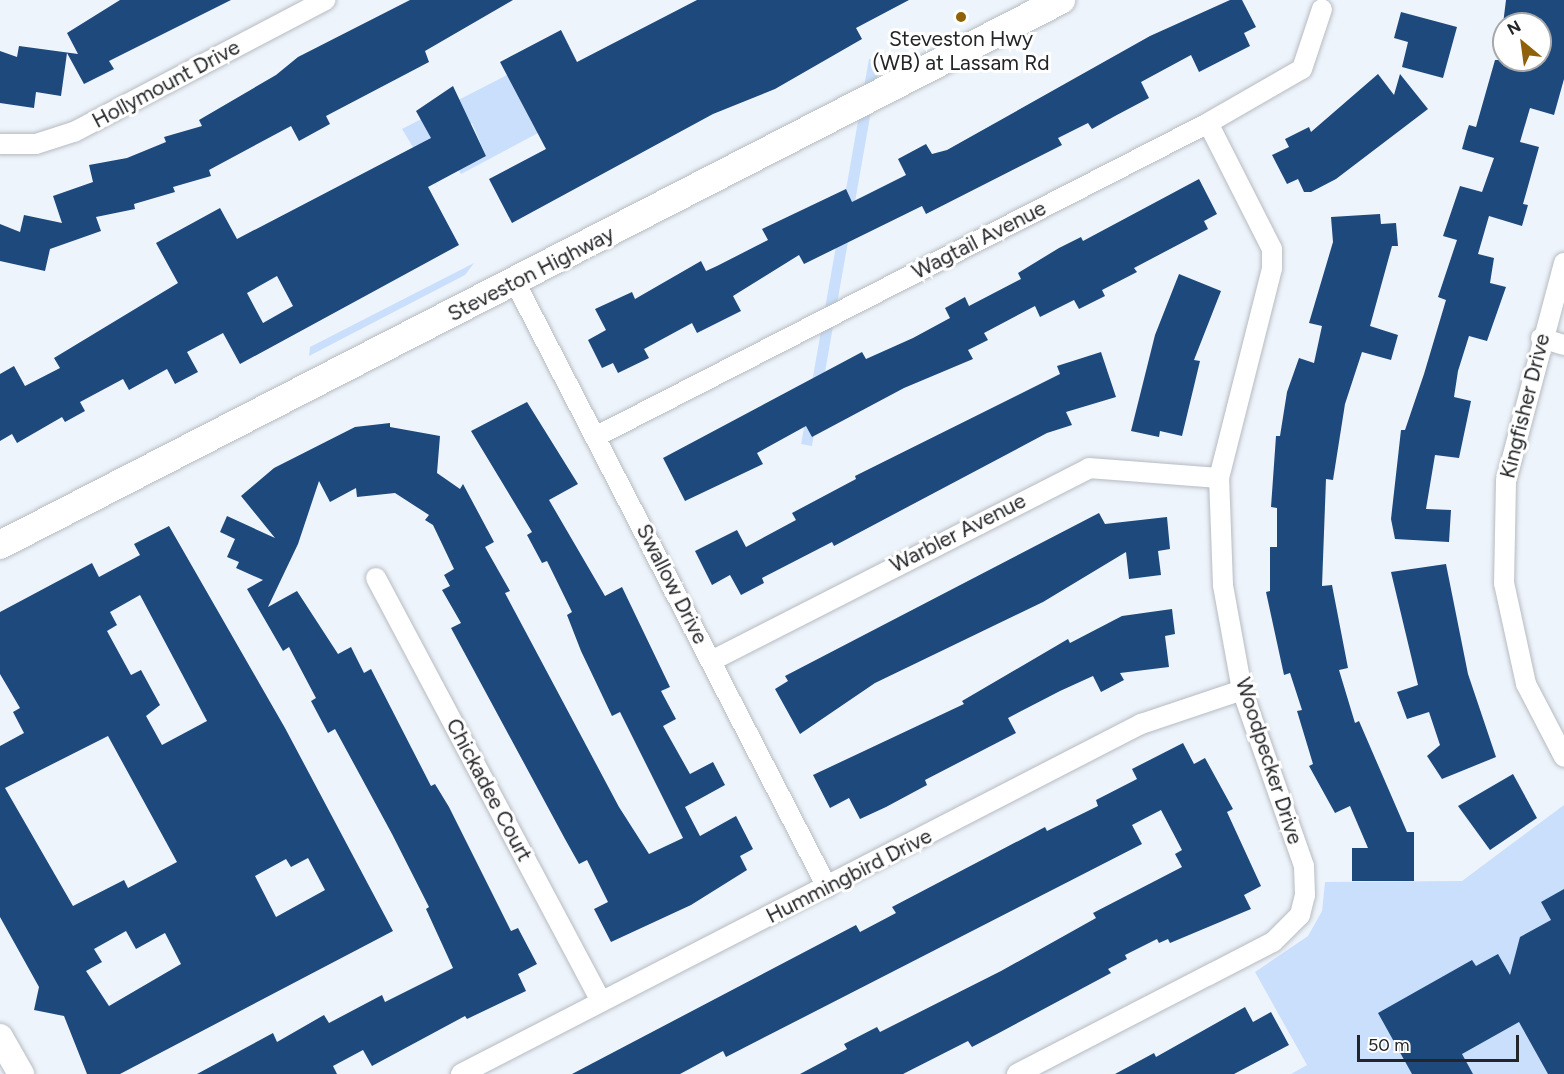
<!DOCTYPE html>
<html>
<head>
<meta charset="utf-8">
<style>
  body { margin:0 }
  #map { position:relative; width:1564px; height:1074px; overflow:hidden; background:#eef4fb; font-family:Figtree,sans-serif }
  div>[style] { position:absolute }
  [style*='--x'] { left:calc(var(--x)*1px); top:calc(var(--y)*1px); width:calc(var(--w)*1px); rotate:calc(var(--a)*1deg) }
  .green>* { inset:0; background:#c9dffc; transform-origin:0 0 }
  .building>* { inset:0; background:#1d497d }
  .roads { filter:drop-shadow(0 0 2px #b6bbc2) drop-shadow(0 0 2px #b6bbc2) }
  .minor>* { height:20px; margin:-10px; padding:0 10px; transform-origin:10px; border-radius:10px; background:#fff }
  .tertiary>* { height:26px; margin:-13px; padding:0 13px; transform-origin:13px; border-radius:13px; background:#fff }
  .secondary>* { height:28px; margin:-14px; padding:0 14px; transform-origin:14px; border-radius:14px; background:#fff }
  .dots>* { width:16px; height:16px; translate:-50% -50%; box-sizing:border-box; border:3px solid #fff; border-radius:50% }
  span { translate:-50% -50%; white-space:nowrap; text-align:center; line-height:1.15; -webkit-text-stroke:6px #fff; paint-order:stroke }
  .poi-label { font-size:21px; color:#232528 }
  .street-label { font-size:21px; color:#232528 }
  .north { position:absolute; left:1492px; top:12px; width:60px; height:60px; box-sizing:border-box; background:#fff; border:2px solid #a7a8a9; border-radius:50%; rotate:331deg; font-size:16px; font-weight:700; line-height:24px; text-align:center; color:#232528 }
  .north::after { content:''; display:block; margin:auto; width:21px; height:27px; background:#8f610a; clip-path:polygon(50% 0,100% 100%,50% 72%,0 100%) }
  .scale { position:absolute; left:1357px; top:1035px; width:162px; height:27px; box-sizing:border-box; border:3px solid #232528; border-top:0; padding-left:8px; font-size:18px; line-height:21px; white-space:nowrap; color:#232528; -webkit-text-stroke:4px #fff; paint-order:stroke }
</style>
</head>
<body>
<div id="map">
  <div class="green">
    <div style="left:869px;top:59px;width:11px;height:391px;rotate:10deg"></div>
    <div style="clip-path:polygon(507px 75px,538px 133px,461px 174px,452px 157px,461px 168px,486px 156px,472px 123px,453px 133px,428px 166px,437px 187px,402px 129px)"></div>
    <div style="clip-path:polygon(474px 263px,465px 275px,309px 356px,310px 347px)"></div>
    <div style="clip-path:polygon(1564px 805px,1564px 1074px,1291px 1074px,1307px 1065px,1255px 972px,1308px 936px,1322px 911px,1325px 882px,1462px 881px)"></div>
  </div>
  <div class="building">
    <div style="clip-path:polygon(120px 0,231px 0,109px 61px,114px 69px,84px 84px,67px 53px,61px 96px,36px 92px,34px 108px,0 103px,0 51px,17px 57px,19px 46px,78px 54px,67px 33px)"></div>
    <div style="clip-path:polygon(410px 0,513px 0,425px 51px,429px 62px,326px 116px,330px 124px,299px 141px,291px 126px,209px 170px,211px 176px,173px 187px,175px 192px,134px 204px,135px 209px,96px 217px,101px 231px,50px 249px,45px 271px,0 261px,0 224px,20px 232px,24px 215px,62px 223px,53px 196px,93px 182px,89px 165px,127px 158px,166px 142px,164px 137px,202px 126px,199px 120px,276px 75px,298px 57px)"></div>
    <div style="clip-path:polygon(697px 0,909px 0,856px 28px,862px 39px,775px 89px,713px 114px,512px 223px,489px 179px,546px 149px,500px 62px,561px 30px,577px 62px)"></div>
    <div style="clip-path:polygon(1230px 0,1242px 0,1256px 27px,1244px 33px,1250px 46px,1199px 72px,1191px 55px,1141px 82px,1149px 98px,1115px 116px,1092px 129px,1088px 123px,1058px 138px,1062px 145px,926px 214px,922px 206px,804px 264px,799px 255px,733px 296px,741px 311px,697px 333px,692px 323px,644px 349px,649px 358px,618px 373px,613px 363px,602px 368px,588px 340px,606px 330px,595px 309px,632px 292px,635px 299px,701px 261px,706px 271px,717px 266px,768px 240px,762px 229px,846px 189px,852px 202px,906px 175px,898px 159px,926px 144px,932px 154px,947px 150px,1150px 36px)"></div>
    <div style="clip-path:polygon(1506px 0,1564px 0,1564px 79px,1554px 115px,1530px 108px,1520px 142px,1539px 147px,1523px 204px,1528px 205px,1522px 226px,1489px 216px,1478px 254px,1494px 258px,1490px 283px,1506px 287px,1487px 341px,1469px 336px,1458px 371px,1454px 397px,1471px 401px,1459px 458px,1435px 455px,1426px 509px,1451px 510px,1449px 542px,1395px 539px,1391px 519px,1401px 430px,1405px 430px,1424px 374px,1446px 300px,1438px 297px,1457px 240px,1443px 236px,1460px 186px,1482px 192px,1494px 158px,1462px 149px,1467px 131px,1469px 125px,1476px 127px,1495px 60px,1540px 60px,1540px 24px,1503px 24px)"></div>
    <div style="clip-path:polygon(1401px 12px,1457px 27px,1443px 78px,1402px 67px,1408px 42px,1394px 38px)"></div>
    <div style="clip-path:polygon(1378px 74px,1394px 95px,1400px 74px,1428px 109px,1336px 179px,1311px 192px,1304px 192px,1298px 179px,1287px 184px,1272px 155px,1289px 147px,1285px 139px,1309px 127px,1311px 132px)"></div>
    <div style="clip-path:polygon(evenodd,453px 86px,486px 156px,428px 187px,459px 245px,240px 364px,223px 333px,187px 352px,198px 372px,175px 384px,167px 369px,129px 390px,123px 379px,80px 402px,85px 411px,65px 422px,62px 417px,17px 443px,12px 434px,0 441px,0 374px,14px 366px,25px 386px,60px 368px,54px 358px,178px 283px,156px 243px,220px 208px,237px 239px,431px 138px,416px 111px,453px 86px,277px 276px,293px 306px,263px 323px,247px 293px,277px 276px)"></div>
    <div style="clip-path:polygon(1199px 179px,1217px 214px,1204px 221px,1208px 229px,1134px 268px,1137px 272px,1102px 290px,1105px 296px,1079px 309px,1074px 300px,1040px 317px,1035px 306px,984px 333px,988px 340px,968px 350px,973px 359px,904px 388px,812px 437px,806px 426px,757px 453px,763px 464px,685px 501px,663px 458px,862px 352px,866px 359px,913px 338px,950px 318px,945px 308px,965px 297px,969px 306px,1021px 279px,1018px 273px,1059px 248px,1081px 237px,1083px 241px)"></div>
    <div style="clip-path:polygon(1380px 214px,1381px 224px,1396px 223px,1398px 246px,1392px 246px,1370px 326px,1398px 335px,1391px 360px,1362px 352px,1345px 404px,1333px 480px,1326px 479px,1322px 586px,1332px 585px,1348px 668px,1339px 670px,1355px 723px,1359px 721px,1407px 832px,1414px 832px,1414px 881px,1352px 881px,1352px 848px,1368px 848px,1350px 806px,1335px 813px,1309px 766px,1313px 764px,1297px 711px,1302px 710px,1290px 673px,1284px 675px,1266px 592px,1270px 591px,1270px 547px,1277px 547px,1277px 508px,1271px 507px,1276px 436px,1280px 436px,1287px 392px,1299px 358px,1314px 363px,1322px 326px,1309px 323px,1333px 242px,1331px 217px)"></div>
    <div style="clip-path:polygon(1179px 274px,1221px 291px,1194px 360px,1200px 361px,1182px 436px,1160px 431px,1159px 437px,1131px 431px,1155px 335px)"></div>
    <div style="clip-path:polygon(1101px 352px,1116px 397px,1066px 412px,1072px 425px,1047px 433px,834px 546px,832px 542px,762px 578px,764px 583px,741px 595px,730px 575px,712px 585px,695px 551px,737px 530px,746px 547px,796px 520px,792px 513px,856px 479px,855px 476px,1060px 374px,1057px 366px)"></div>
    <div style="clip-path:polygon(527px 402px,578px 484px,549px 500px,605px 596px,622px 587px,670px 687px,661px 691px,676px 719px,663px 726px,690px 774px,713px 762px,725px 785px,685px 807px,700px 836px,736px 816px,753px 849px,740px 856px,747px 870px,691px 905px,611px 942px,594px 909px,608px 902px,587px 860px,579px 864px,565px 839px,451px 628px,461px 623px,442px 590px,450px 586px,444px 575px,454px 569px,433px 525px,425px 520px,429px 515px,395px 493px,357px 497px,356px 488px,330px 502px,319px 481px,298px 544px,268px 607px,297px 591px,338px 654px,351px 647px,364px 673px,371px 669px,431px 786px,435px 784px,449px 807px,511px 931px,518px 928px,537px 964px,518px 974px,526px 991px,467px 1019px,465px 1016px,372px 1066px,363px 1050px,333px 1066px,337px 1074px,197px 1074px,273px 1033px,277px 1042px,324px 1015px,329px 1023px,382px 995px,385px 1002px,453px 968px,426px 909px,429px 907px,392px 834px,335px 729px,328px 733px,311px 701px,316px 698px,289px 647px,283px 651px,247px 589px,263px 580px,236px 568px,239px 562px,227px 557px,235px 539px,220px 532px,227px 516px,275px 538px,241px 496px,274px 468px,355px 427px,390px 423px,390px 427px,440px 436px,437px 473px,460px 489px,463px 484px,494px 542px,485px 547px,510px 591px,505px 593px,619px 807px,649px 854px,683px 838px,620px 712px,612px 716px,581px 651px,567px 615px,572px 612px,547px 561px,542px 563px,527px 535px,532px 532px,471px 431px)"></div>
    <div style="clip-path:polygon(1099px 513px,1105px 524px,1167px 517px,1170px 549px,1158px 551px,1161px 575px,1129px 579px,1126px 552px,1043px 602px,875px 683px,800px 734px,775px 689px,788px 681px,785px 676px)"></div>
    <div style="clip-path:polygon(evenodd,169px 526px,285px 728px,393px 931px,120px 1074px,87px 1074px,64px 1016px,34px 1010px,39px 987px,0 917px,0 746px,24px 733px,13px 712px,20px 708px,0 674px,0 612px,92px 563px,99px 577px,140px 555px,134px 544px,169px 526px,140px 595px,207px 721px,162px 745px,146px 716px,160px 705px,141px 670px,131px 675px,107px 631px,117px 625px,110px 612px,140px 595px,169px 526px,108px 736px,177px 862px,128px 888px,124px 880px,73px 906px,5px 788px,108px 736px,169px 526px,308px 858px,325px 890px,276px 917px,255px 876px,286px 859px,291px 867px,308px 858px,169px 526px,126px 931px,136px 949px,165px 933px,181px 964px,109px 1006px,86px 971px,102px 962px,94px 949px,126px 931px)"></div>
    <div style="clip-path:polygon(1446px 564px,1468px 674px,1496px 757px,1442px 779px,1427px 756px,1440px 745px,1429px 712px,1407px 719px,1397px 692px,1418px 685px,1391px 572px)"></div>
    <div style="clip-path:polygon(1172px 609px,1175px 634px,1165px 636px,1169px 667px,1120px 673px,1124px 680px,1101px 692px,1093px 676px,1060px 691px,1008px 718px,1016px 733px,925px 780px,927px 785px,886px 807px,860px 819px,849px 798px,830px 808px,813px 775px,964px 704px,962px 701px,1068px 639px,1070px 643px,1122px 616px)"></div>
    <div style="clip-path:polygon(1183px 743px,1194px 764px,1205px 758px,1233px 809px,1227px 812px,1261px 886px,1244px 895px,1251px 909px,1170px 943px,1168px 939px,1159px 943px,1157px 939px,1125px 955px,1127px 959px,1108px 969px,1111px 973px,997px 1034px,972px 1047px,968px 1041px,903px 1074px,800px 1074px,847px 1049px,844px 1044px,877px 1027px,880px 1032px,1001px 971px,1096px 918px,1093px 913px,1182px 867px,1175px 854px,1182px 850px,1161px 810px,1132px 825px,1142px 844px,726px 1057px,723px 1051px,680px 1074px,572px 1074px,856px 925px,860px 932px,896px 913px,892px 907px,1045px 827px,1047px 831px,1098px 806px,1096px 800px,1137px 779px,1132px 769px)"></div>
    <div style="clip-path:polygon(1513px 774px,1537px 818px,1490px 850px,1458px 806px)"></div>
    <div style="clip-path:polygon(1564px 889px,1564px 1074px,1548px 1074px,1519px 1022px,1462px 1054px,1473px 1074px,1412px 1074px,1378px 1013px,1472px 960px,1476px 966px,1498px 954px,1510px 975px,1520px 937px,1551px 920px,1541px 902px)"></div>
    <div style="clip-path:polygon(1245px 1007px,1253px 1022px,1271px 1012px,1289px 1045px,1234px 1074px,1115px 1074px,1154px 1053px,1156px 1057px)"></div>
  </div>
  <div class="roads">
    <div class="minor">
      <div style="--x:0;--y:144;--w:36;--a:0"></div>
      <div style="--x:36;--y:144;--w:40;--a:-18"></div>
      <div style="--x:74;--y:132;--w:284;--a:-27.7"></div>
      <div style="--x:1564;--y:263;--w:226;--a:104.9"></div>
      <div style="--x:1506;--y:481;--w:102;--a:91.1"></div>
      <div style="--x:1504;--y:583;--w:103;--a:77.7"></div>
      <div style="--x:1526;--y:684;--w:82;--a:62.5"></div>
      <div style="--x:515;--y:282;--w:681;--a:62.72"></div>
      <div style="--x:1541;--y:338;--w:24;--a:17"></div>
      <div style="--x:597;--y:436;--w:687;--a:-27.12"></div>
      <div style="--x:1208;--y:123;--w:108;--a:-29.9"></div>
      <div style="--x:1302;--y:69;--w:63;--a:-71.6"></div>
      <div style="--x:376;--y:578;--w:479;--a:62"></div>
      <div style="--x:711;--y:661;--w:424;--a:-27"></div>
      <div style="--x:1089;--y:468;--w:130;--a:4.4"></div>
      <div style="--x:461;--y:1074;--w:765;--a:-27.24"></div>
      <div style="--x:1141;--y:724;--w:107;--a:-18.6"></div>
      <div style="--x:1017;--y:1074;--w:288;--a:-27.3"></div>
      <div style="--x:1273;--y:942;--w:38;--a:-45"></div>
      <div style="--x:1300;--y:915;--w:21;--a:-76"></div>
      <div style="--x:1305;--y:895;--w:29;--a:-92"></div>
      <div style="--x:1304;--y:866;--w:187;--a:-109.4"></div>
      <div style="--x:1242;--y:690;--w:107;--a:-100.3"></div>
      <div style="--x:1223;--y:585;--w:107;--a:-92.1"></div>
      <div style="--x:1219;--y:478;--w:217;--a:-75.8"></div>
      <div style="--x:1272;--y:268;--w:19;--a:-90"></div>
      <div style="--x:1272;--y:249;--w:141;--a:-116.9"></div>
    </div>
    <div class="tertiary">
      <div style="--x:0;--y:1037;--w:43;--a:60.4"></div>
    </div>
    <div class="secondary">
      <div style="--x:0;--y:545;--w:1193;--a:-27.19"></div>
    </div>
  </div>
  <div class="dots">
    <div style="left:961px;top:17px;background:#8f610a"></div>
  </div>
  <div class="poi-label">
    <span style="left:961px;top:51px">Steveston Hwy<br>(WB) at Lassam Rd</span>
  </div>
  <div class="street-label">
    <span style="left:166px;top:84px;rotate:-28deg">Hollymount Drive</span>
    <span style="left:979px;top:240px;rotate:-27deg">Wagtail Avenue</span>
    <span style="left:531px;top:274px;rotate:-27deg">Steveston Highway</span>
    <span style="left:1525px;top:406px;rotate:-76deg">Kingfisher Drive</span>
    <span style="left:958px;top:533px;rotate:-27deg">Warbler Avenue</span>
    <span style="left:672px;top:584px;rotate:63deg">Swallow Drive</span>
    <span style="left:1269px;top:761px;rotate:72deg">Woodpecker Drive</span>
    <span style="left:489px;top:790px;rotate:62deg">Chickadee Court</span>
    <span style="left:849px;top:876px;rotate:-27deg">Hummingbird Drive</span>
  </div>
  <div class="north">N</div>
  <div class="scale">50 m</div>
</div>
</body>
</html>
